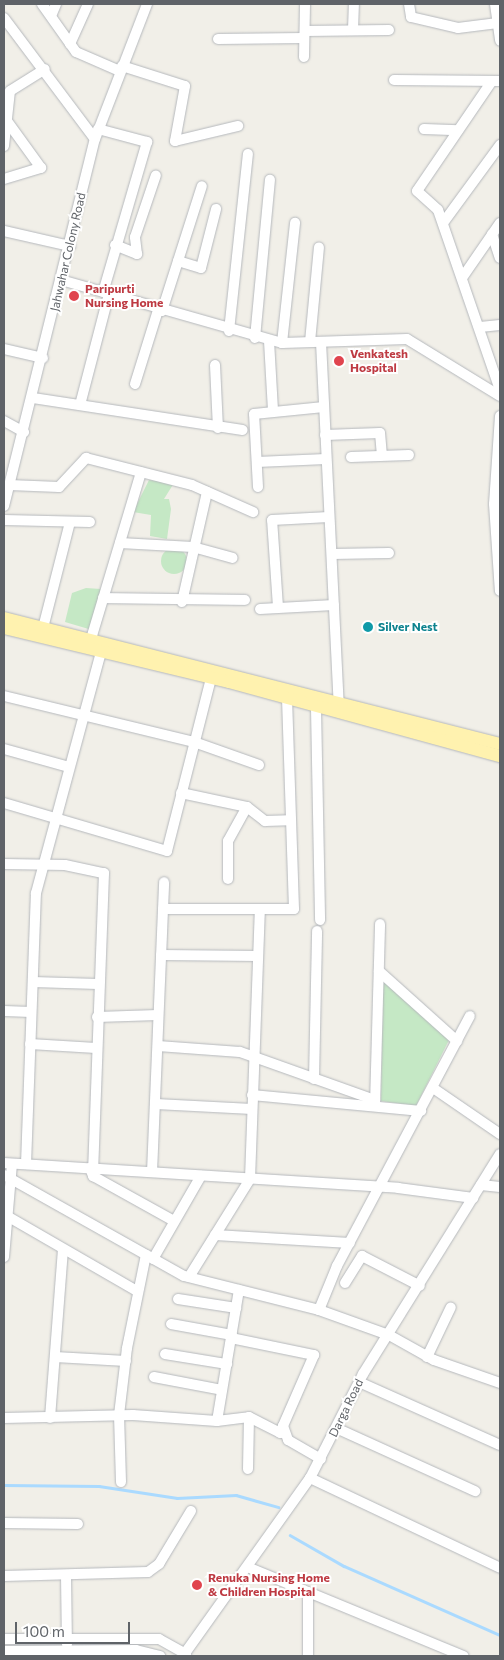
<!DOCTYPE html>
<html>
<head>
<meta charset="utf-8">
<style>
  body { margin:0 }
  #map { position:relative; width:504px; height:1660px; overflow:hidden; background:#f1efe8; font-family:Commissioner,sans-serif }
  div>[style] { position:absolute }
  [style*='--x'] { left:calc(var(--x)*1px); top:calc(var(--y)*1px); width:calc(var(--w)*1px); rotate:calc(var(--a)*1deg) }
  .green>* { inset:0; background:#c5e8c5 }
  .round { border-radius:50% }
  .stream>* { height:2.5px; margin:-1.25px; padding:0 1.25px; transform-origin:1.25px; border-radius:1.25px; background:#aadaff }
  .roads { filter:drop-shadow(0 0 1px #b5b8bc) drop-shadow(0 0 1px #b5b8bc) }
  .minor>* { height:10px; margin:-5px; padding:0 5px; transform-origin:5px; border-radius:5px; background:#fff }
  .major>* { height:12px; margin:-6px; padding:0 6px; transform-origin:6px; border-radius:6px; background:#fff2af }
  .dots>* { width:14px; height:14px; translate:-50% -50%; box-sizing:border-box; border:2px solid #fff; border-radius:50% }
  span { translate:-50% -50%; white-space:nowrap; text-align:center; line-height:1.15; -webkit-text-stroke:4px #fff; paint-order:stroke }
  .street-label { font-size:12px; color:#5f6368 }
  .health-label { font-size:12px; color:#be3a42; font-weight:700 }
  .left { translate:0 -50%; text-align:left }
  .culture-label { font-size:12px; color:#0d838f; font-weight:700 }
  .frame { position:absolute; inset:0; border:5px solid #5f6368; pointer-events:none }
  .scale { position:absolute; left:15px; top:1622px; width:115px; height:22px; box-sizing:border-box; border:2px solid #5f6368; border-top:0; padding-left:6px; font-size:15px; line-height:18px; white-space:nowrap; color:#5f6368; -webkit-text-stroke:4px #fff; paint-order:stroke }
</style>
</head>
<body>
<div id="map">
  <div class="green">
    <div style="clip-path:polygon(149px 480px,174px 483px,164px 499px,169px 499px,171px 509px,167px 539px,150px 536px,151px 515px,133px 512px)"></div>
    <div class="round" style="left:161px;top:548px;width:26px;height:26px"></div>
    <div style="clip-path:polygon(86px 588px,101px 589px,92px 630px,65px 622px,72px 593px)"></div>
    <div style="clip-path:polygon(383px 981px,449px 1040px,416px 1106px,381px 1101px)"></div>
  </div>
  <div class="stream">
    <div style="--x:4;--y:1485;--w:95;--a:0.6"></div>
    <div style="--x:99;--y:1486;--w:79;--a:8.7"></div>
    <div style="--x:177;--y:1498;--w:59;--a:-2.9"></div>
    <div style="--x:236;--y:1495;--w:44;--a:15.9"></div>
    <div style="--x:290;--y:1535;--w:62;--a:29.9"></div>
    <div style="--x:344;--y:1566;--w:171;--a:23.9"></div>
  </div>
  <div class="roads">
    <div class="minor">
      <div style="--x:42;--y:4;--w:59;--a:54.7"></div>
      <div style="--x:76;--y:52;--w:48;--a:23.4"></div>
      <div style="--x:409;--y:4;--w:13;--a:81"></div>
      <div style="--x:411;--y:17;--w:48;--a:13.2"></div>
      <div style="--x:458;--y:28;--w:40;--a:-7.1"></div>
      <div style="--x:495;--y:4;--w:37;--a:82"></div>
      <div style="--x:51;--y:16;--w:13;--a:-67"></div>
      <div style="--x:4;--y:18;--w:151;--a:53.1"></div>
      <div style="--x:353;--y:30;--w:26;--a:-88"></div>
      <div style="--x:305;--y:31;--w:84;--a:-0.7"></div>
      <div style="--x:218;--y:39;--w:86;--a:-0.7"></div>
      <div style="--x:70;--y:44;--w:44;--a:-65.8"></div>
      <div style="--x:304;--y:57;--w:53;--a:-88.9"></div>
      <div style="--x:122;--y:66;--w:66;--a:17.6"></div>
      <div style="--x:185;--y:86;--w:56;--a:100.3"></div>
      <div style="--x:175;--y:141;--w:65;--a:-13.4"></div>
      <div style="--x:394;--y:80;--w:106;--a:0.5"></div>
      <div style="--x:492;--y:81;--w:133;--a:124.3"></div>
      <div style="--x:417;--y:191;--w:28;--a:42"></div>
      <div style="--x:438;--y:210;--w:190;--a:71"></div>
      <div style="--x:98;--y:129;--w:51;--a:14.9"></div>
      <div style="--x:147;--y:142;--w:156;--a:106.3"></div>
      <div style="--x:424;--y:129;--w:34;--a:2"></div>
      <div style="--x:4;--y:146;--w:55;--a:-83.8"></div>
      <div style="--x:10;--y:91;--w:41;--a:-32.2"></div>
      <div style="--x:4;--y:179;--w:39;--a:-17"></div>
      <div style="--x:41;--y:168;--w:58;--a:-125.9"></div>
      <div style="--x:443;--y:223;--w:97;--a:-53.8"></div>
      <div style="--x:4;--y:231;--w:68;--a:12.8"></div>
      <div style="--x:492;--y:234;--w:25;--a:72"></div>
      <div style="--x:115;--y:245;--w:24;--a:22"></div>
      <div style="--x:137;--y:254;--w:17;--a:-97"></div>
      <div style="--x:135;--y:237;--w:65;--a:-71.3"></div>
      <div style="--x:178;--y:261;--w:24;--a:17"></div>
      <div style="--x:201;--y:268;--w:61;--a:-75.7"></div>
      <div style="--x:462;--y:278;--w:67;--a:-55.4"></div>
      <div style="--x:61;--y:280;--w:230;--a:15.9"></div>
      <div style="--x:282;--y:343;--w:125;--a:-1.8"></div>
      <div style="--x:407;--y:339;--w:109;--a:31.5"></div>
      <div style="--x:162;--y:311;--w:131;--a:-72.3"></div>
      <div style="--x:480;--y:327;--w:20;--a:-6"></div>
      <div style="--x:229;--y:331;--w:178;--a:-83.9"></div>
      <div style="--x:255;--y:338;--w:159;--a:-84.6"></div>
      <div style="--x:269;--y:341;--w:69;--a:86.7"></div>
      <div style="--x:310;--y:342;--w:95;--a:-84.6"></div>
      <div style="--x:321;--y:342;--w:366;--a:87.2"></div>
      <div style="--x:282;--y:343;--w:121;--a:-83.8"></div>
      <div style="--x:4;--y:349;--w:40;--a:13"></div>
      <div style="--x:215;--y:365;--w:63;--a:87.3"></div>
      <div style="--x:135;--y:384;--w:77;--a:-72.7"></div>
      <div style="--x:33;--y:398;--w:212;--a:8.7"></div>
      <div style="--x:80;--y:405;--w:115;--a:-75.4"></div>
      <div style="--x:500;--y:416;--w:88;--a:93.9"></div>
      <div style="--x:494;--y:504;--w:87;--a:86.1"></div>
      <div style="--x:4;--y:421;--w:23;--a:29"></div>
      <div style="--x:325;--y:435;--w:55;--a:-2.1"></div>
      <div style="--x:380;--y:433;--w:22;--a:85"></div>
      <div style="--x:351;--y:457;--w:58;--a:-2"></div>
      <div style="--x:257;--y:462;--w:69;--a:-2.5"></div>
      <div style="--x:9;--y:485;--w:50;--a:2.3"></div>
      <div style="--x:59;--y:487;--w:40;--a:-47"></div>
      <div style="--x:86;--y:458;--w:109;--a:14.3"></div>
      <div style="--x:192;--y:485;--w:67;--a:23.9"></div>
      <div style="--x:258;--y:487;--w:73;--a:-93.1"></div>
      <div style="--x:254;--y:414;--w:70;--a:-5.7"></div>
      <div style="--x:4;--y:506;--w:378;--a:-76.1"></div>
      <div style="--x:95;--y:139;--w:145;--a:-68.9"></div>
      <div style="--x:4;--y:520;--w:86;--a:1.3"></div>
      <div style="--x:120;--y:543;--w:73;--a:3.1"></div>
      <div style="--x:193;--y:547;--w:41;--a:15.4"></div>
      <div style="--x:332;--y:554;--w:57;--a:-1"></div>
      <div style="--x:103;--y:598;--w:142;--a:0.8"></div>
      <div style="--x:182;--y:602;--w:113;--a:-77.2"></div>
      <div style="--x:278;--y:607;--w:87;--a:-93.9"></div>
      <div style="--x:272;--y:520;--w:57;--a:-3"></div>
      <div style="--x:260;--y:609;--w:74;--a:-3.1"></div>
      <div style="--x:43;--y:628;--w:109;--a:-75.7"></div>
      <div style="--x:91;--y:639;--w:174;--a:-73.3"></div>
      <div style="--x:4;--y:696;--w:195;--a:13.6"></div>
      <div style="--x:194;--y:742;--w:69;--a:19.5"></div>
      <div style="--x:316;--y:708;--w:212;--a:88.9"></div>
      <div style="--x:4;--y:749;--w:67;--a:15.5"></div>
      <div style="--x:181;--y:793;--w:67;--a:12"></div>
      <div style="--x:247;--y:807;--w:23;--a:38"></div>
      <div style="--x:265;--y:821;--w:24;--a:-2"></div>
      <div style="--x:4;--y:803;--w:170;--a:16.4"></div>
      <div style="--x:167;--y:851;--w:178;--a:-75.7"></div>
      <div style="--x:4;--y:864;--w:61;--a:0.9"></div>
      <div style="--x:65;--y:865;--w:40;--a:12"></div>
      <div style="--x:104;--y:873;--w:296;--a:92.1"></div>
      <div style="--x:228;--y:879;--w:38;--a:-90"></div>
      <div style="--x:228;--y:841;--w:39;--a:-61"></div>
      <div style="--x:163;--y:909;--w:131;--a:0"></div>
      <div style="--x:294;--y:909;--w:210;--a:-91.9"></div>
      <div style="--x:161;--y:955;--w:97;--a:0.6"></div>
      <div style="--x:379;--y:971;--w:105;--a:41.9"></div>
      <div style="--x:33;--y:982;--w:65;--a:1.8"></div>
      <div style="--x:4;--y:1011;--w:27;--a:2"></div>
      <div style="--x:97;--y:1017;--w:61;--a:-1.9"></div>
      <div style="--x:30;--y:1044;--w:66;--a:3.5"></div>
      <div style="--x:158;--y:1046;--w:82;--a:4.2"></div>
      <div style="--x:240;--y:1052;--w:143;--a:19.6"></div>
      <div style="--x:314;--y:1079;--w:148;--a:-88.8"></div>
      <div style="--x:433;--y:1088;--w:81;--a:34.5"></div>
      <div style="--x:252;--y:1095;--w:170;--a:5.4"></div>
      <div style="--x:156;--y:1104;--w:96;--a:3"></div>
      <div style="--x:375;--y:1105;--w:181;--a:-88.4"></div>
      <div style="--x:4;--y:1163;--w:395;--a:3.6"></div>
      <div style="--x:398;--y:1188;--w:76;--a:7.6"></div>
      <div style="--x:26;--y:1164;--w:271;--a:-87.9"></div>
      <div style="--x:36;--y:893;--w:250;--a:-74.9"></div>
      <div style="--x:90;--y:1168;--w:9;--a:69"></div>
      <div style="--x:93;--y:1176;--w:93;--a:29.1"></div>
      <div style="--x:152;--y:1172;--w:290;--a:-87.6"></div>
      <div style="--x:4;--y:1175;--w:206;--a:29.3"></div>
      <div style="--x:184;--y:1276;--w:139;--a:14.1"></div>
      <div style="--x:319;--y:1310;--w:74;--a:19.7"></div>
      <div style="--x:389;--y:1335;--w:51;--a:29.1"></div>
      <div style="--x:434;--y:1360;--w:70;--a:19.2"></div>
      <div style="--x:481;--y:1185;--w:19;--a:6"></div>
      <div style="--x:7;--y:1216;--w:150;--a:30"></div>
      <div style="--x:215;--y:1235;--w:135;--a:3.4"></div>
      <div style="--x:4;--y:1257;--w:93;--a:-85.1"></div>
      <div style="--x:153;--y:1259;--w:96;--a:-60"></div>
      <div style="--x:189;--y:1277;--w:115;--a:-58.1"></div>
      <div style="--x:250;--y:1179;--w:269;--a:-87.9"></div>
      <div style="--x:345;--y:1283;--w:32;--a:-58"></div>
      <div style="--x:362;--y:1256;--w:65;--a:27.3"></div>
      <div style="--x:178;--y:1299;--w:59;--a:8.8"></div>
      <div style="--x:319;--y:1310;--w:48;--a:-67.8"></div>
      <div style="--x:337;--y:1266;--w:283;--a:-62"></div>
      <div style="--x:171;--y:1324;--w:62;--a:10.2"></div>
      <div style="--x:231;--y:1338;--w:85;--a:11.6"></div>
      <div style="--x:314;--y:1355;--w:77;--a:113.6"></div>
      <div style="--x:165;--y:1354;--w:63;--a:9.2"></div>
      <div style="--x:55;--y:1357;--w:71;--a:3.2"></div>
      <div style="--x:427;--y:1357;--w:55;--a:-64.4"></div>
      <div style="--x:154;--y:1377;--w:69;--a:10.8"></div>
      <div style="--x:359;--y:1382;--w:154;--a:24.1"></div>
      <div style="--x:4;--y:1418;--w:129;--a:-1.3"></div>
      <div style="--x:133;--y:1415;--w:84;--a:4.1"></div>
      <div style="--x:217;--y:1421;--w:32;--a:-7"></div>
      <div style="--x:249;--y:1417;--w:35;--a:27"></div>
      <div style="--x:280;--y:1433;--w:8;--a:-67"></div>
      <div style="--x:283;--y:1426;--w:15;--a:70"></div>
      <div style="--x:288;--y:1440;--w:38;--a:30"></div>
      <div style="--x:50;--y:1418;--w:169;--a:-85.6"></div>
      <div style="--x:217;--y:1421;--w:133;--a:-80.5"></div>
      <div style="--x:336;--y:1428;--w:153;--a:24.4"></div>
      <div style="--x:248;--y:1469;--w:52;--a:-88.9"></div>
      <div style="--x:310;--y:1478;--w:210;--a:25.3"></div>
      <div style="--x:121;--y:1482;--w:67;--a:-91.7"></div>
      <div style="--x:119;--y:1415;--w:67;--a:-83.2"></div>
      <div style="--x:127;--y:1348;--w:95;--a:-78.5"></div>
      <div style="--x:4;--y:1523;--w:74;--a:0.8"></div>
      <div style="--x:250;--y:1568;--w:231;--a:22.4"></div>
      <div style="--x:66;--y:1575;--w:69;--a:89.2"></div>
      <div style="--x:4;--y:1576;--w:144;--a:-1.6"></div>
      <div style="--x:148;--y:1572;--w:14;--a:-36"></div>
      <div style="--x:159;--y:1564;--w:62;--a:-58.9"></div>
      <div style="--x:308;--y:1592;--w:64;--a:90"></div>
      <div style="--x:4;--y:1639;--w:155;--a:0"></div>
      <div style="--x:159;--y:1639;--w:31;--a:29"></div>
      <div style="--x:4;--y:1651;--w:132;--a:-0.4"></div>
      <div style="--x:136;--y:1650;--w:25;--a:14"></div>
      <div style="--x:183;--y:1656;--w:219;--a:-54.5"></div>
      <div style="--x:310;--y:1478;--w:117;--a:-63"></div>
      <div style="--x:363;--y:1374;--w:259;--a:-58.1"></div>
    </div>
    <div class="major">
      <div style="--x:4;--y:618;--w:512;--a:14.25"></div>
      <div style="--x:4;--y:628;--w:231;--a:13.5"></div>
      <div style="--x:229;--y:682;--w:281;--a:15.3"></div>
    </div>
  </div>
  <div class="dots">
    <div style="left:74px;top:296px;background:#e0444e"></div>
    <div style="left:339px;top:361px;background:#e0444e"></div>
    <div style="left:368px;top:627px;background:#0f9aa8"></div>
    <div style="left:197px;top:1585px;background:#e0444e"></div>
  </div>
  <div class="street-label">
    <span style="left:68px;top:252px;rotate:-77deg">Jahwahar Colony Road</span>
    <span style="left:346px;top:1408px;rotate:-64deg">Darga Road</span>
  </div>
  <div class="health-label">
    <span class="left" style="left:85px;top:296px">Paripurti<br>Nursing Home</span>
    <span class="left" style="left:350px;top:361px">Venkatesh<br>Hospital</span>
    <span class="left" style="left:208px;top:1585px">Renuka Nursing Home<br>&amp; Children Hospital</span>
  </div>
  <div class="culture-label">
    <span class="left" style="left:378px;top:627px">Silver Nest</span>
  </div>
  <div class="frame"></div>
  <div class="scale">100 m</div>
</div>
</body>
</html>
